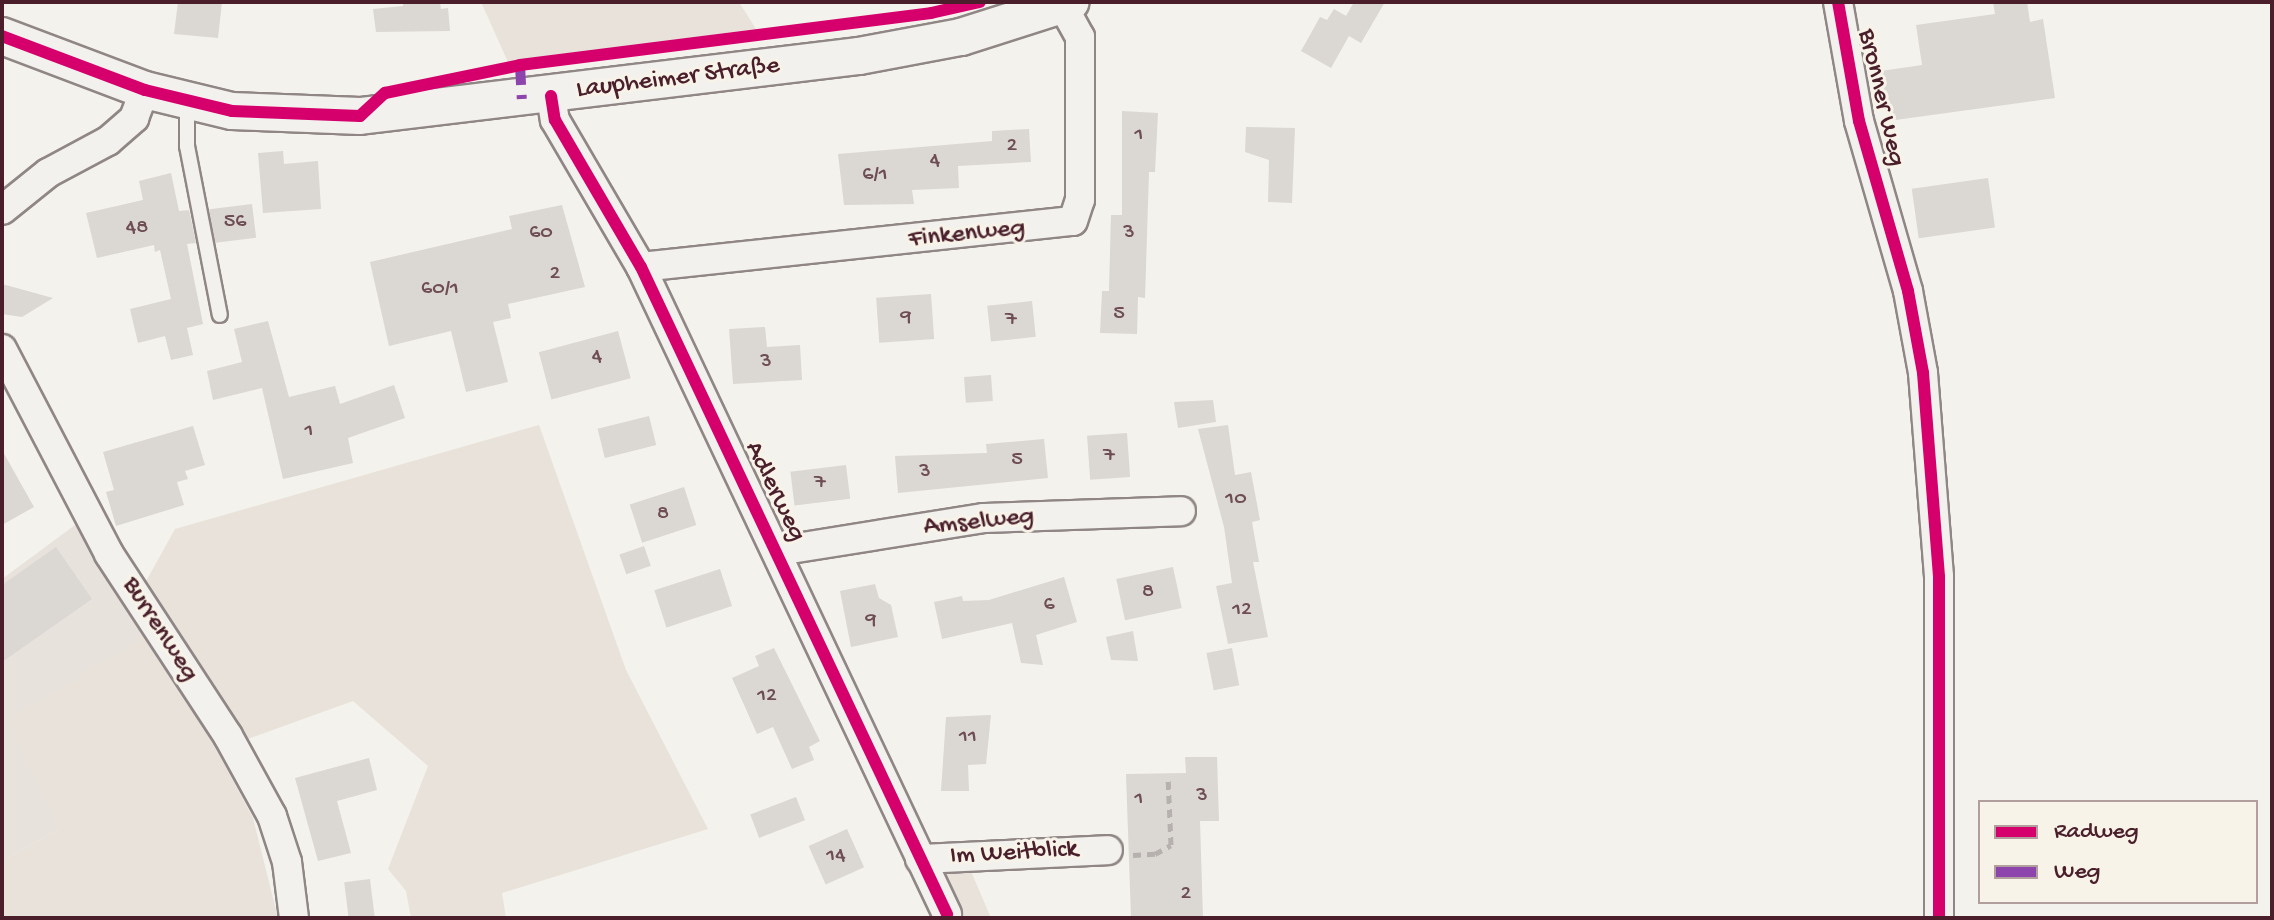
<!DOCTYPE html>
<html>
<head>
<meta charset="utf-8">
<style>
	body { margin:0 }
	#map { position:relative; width:2274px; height:920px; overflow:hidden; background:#f4f2ec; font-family:"Gochi Hand",sans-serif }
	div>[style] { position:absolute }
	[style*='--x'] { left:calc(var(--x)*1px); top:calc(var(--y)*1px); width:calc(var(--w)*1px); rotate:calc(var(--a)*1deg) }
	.built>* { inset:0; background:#e7e2db }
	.green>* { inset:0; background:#e8e2da }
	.building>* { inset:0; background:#dbd7d3; transform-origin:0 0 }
	.path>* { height:5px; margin-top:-2.5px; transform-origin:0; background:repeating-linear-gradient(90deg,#b6b0ae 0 8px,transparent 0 14px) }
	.roads { filter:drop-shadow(2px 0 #8f8685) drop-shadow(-2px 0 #8f8685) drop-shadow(0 2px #8f8685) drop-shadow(0 -2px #8f8685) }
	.service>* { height:14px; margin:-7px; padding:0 7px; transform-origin:7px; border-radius:7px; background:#f2f1ed }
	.minor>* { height:28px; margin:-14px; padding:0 14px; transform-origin:14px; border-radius:14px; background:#f2f1ed }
	.tertiary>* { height:36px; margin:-18px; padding:0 18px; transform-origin:18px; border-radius:18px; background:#f2f1ed }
	.quiet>* { height:10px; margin-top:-5px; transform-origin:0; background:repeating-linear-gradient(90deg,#8e44ad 0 20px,transparent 0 30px) }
	.cycleway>* { height:12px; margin:-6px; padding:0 6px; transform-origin:6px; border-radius:6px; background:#d6006c }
	span { translate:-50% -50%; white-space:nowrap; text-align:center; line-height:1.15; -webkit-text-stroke:6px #f7f3e8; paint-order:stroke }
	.number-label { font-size:22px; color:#6e4d55 }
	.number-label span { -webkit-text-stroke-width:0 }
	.street-label { font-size:26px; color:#4a1f2b }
	.frame { position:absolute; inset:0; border:4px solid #4a1f2b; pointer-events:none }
	.legend { position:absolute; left:1978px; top:800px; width:280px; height:104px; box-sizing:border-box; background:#f7f3e8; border:2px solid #b29e9c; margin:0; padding:10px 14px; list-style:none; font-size:24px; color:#4a1f2b }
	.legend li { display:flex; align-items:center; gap:16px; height:40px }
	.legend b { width:40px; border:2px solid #b29e9c }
</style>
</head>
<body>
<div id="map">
	<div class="built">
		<div style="clip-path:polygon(75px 525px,147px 635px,59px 829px,2px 861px,2px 579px)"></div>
	</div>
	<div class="green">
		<div style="clip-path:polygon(481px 2px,739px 2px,756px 29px,508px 62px)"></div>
		<div style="clip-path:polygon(539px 425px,626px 670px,708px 829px,502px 893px,506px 918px,411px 918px,406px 891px,388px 869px,428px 766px,353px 701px,242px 741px,144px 585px,175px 529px)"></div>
		<div style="clip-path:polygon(147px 635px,191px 702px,253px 818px,278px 918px,2px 918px,2px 861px,59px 829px,8px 721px)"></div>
		<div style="clip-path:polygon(970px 869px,991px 918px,959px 918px,940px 875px)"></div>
	</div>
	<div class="building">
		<div style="clip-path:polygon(178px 2px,222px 2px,218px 38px,174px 34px)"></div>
		<div style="clip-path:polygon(403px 2px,440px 2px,441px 9px,448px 8px,450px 31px,376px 32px,373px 9px,403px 6px)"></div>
		<div style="clip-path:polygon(1354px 2px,1385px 2px,1361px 43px,1349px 36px,1331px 68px,1301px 51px,1320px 17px,1327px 20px,1334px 9px,1346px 16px)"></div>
		<div style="clip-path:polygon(1993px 2px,2027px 2px,2030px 22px,2043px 19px,2055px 98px,1888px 121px,1881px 71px,1922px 65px,1916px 25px,1995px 14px)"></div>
		<div style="clip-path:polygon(1122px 111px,1158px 113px,1155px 172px,1149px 172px,1145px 298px,1138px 297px,1137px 334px,1100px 333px,1102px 291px,1109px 291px,1111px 215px,1122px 215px)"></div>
		<div style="clip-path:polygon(1246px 127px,1295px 128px,1292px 203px,1268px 202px,1269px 160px,1245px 152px)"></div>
		<div style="clip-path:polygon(1029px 129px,1031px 162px,958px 166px,959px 188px,912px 190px,914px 204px,844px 205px,838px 154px,992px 141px,992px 131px)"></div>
		<div style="clip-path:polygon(283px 151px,284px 164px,318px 161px,321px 209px,263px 213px,258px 153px)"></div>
		<div style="clip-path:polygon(171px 173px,179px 211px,189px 210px,196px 243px,187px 244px,203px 324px,187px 328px,193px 355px,171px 360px,165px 336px,138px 343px,130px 309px,171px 299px,160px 250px,155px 252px,154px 245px,97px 258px,86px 213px,143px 200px,139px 181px)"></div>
		<div style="left:1988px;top:178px;width:50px;height:77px;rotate:82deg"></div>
		<div style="left:252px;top:204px;width:34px;height:43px;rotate:83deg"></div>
		<div style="clip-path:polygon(562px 205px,585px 287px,508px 304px,511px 318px,493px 322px,508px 382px,466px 392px,451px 331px,389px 346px,370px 262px,512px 229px,509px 216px)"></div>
		<div style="clip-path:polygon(2px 284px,53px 298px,22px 317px,2px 314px)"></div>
		<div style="left:931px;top:294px;width:45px;height:55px;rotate:86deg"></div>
		<div style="left:1032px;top:301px;width:36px;height:45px;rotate:84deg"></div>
		<div style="clip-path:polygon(268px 321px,289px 397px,335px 386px,340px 404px,394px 385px,405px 418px,348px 438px,353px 463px,283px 479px,262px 388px,213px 400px,207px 371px,242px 362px,234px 329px)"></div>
		<div style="clip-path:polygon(765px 327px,767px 347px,800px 345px,802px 380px,733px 384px,729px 329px)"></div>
		<div style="left:618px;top:331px;width:49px;height:82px;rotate:75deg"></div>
		<div style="left:991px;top:375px;width:26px;height:27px;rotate:86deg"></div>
		<div style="clip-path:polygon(1213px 400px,1216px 422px,1178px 428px,1174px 402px)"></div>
		<div style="left:649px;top:416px;width:30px;height:53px;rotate:76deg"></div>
		<div style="clip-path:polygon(1228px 425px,1235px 475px,1251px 472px,1260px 520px,1252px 522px,1259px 562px,1253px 562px,1268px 637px,1228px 644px,1216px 586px,1232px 583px,1224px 527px,1198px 429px)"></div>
		<div style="clip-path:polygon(193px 426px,205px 465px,185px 471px,188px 479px,177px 482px,184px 505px,116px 526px,106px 492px,114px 490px,103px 452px)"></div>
		<div style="left:1127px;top:433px;width:44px;height:40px;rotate:86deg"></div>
		<div style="clip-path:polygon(1044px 439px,1048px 478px,898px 493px,895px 456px,987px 453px,986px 444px)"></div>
		<div style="clip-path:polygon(2px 450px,34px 507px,2px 525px)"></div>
		<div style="left:846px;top:465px;width:34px;height:56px;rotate:83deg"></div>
		<div style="left:684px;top:487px;width:40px;height:57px;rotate:72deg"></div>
		<div style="left:644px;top:546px;width:21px;height:26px;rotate:71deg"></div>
		<div style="clip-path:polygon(56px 547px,92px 599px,2px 662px,2px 585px)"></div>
		<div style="left:1173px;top:567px;width:42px;height:58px;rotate:78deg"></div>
		<div style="left:720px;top:569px;width:39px;height:69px;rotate:72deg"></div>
		<div style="clip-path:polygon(1064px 577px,1077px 622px,1036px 635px,1043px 665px,1021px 663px,1012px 623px,942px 639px,934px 602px,962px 596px,963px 601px,989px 600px)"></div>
		<div style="clip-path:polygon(875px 584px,879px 598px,891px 605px,898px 637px,851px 647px,840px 591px)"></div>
		<div style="clip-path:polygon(1133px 631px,1138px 661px,1111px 660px,1106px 637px)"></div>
		<div style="clip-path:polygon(774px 648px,820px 741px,809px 747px,814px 760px,792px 769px,773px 727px,757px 734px,732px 678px,759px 666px,755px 656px)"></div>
		<div style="left:1232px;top:648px;width:38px;height:26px;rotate:79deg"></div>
		<div style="clip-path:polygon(991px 715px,986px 764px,968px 765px,969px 791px,941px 791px,946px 717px)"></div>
		<div style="clip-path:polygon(1185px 757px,1217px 757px,1219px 821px,1200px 821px,1203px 918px,1131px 918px,1126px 774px,1186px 773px)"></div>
		<div style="clip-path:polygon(369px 758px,377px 790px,337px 801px,351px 853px,318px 861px,295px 778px)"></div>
		<div style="left:796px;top:797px;width:25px;height:49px;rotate:69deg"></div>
		<div style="left:847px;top:829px;width:42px;height:42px;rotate:66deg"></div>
		<div style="left:370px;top:879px;width:39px;height:26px;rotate:83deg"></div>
	</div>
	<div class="path">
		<div style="--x:1133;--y:855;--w:22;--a:-3"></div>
		<div style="--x:1155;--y:854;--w:18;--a:-29"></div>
		<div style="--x:1171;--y:845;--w:69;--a:-92.5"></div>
	</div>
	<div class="roads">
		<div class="service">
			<div style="--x:187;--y:100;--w:46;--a:90"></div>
			<div style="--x:187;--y:146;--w:172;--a:79"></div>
		</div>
		<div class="minor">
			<div style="--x:1838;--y:2;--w:121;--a:80"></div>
			<div style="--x:1859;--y:121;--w:177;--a:73.9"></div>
			<div style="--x:1908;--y:291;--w:83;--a:79.6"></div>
			<div style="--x:1923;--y:373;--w:205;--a:85.5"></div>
			<div style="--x:1939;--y:577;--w:341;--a:90"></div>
			<div style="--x:551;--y:96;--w:24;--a:81"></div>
			<div style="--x:555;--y:120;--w:170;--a:59.7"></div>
			<div style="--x:641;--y:267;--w:716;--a:64.69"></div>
			<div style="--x:2;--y:210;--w:59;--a:-38.8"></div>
			<div style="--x:48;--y:173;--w:68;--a:-28.1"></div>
			<div style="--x:108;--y:141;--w:35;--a:-41"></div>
			<div style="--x:134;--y:118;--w:30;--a:-69"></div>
			<div style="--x:641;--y:267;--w:434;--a:-6.1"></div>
			<div style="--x:1073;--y:221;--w:22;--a:-72"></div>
			<div style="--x:1080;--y:200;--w:163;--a:-90"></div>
			<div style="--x:1080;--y:37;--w:35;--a:-119"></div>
			<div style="--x:2;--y:349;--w:231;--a:62.4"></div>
			<div style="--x:109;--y:554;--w:217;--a:56.8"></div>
			<div style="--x:228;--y:736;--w:91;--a:61.2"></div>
			<div style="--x:272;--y:816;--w:48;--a:71.9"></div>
			<div style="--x:287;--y:862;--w:56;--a:82.9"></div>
			<div style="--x:778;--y:551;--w:209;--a:-9.1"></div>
			<div style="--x:984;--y:518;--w:197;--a:-2"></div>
			<div style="--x:920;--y:859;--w:188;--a:-2.7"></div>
		</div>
		<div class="tertiary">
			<div style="--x:2;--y:36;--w:153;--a:20.7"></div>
			<div style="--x:145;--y:90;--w:89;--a:13.6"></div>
			<div style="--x:232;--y:111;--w:128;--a:2.2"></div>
			<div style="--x:360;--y:116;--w:503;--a:-6.86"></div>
			<div style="--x:859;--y:56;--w:104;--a:-10.6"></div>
			<div style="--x:961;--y:37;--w:115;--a:-17.7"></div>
		</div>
	</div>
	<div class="quiet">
		<div style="--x:520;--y:65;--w:34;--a:87"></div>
	</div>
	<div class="cycleway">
		<div style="--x:1838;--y:2;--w:121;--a:80"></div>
		<div style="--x:1859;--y:121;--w:177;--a:73.9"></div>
		<div style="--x:1908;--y:291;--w:83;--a:79.6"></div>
		<div style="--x:1923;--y:373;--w:205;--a:85.5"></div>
		<div style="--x:1939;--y:577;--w:341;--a:90"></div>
		<div style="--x:2;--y:36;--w:153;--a:20.7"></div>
		<div style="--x:145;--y:90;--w:89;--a:13.6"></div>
		<div style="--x:232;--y:111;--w:128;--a:2.2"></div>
		<div style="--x:360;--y:116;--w:34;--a:-43"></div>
		<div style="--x:385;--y:93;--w:138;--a:-11.7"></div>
		<div style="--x:520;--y:65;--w:414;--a:-7.2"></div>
		<div style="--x:931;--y:13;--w:50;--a:-12.7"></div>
		<div style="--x:551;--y:96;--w:24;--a:81"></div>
		<div style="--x:555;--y:120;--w:170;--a:59.7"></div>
		<div style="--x:641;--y:267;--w:716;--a:64.69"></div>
	</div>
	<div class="number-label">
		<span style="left:1139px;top:136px">1</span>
		<span style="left:1012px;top:147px">2</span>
		<span style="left:935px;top:162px">4</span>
		<span style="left:875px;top:176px">6/1</span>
		<span style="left:235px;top:223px">56</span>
		<span style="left:137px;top:229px">48</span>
		<span style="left:541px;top:234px">60</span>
		<span style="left:1129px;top:234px">3</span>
		<span style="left:555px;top:275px">2</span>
		<span style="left:440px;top:290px">60/1</span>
		<span style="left:1119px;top:315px">5</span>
		<span style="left:906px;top:319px">9</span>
		<span style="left:1011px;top:321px">7</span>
		<span style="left:597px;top:358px">4</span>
		<span style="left:766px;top:363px">3</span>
		<span style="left:309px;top:432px">1</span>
		<span style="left:1109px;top:457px">7</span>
		<span style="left:1017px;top:461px">5</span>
		<span style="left:925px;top:473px">3</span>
		<span style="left:820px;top:484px">7</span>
		<span style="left:1236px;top:500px">10</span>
		<span style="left:663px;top:515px">8</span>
		<span style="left:1148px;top:593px">8</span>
		<span style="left:1049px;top:606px">6</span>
		<span style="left:1242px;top:611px">12</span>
		<span style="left:871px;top:622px">9</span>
		<span style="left:767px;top:697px">12</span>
		<span style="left:968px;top:738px">11</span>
		<span style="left:1202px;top:797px">3</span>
		<span style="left:1139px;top:800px">1</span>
		<span style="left:836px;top:857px">14</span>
		<span style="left:1186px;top:895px">2</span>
	</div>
	<div class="street-label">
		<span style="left:678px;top:79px;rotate:-7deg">Laupheimer Straße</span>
		<span style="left:1880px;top:98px;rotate:77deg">Bronner Weg</span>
		<span style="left:967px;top:235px;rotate:-6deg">Finkenweg</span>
		<span style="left:774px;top:492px;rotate:64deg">Adlerweg</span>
		<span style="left:979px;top:523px;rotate:-6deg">Amselweg</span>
		<span style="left:159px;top:630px;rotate:57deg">Burrenweg</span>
		<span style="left:1014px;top:854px;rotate:-3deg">Im Weitblick</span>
	</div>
	<div class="frame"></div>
	<ul class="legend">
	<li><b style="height:10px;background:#d6006c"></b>Radweg</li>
	<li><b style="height:10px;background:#8e44ad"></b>Weg</li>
	</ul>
</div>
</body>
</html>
